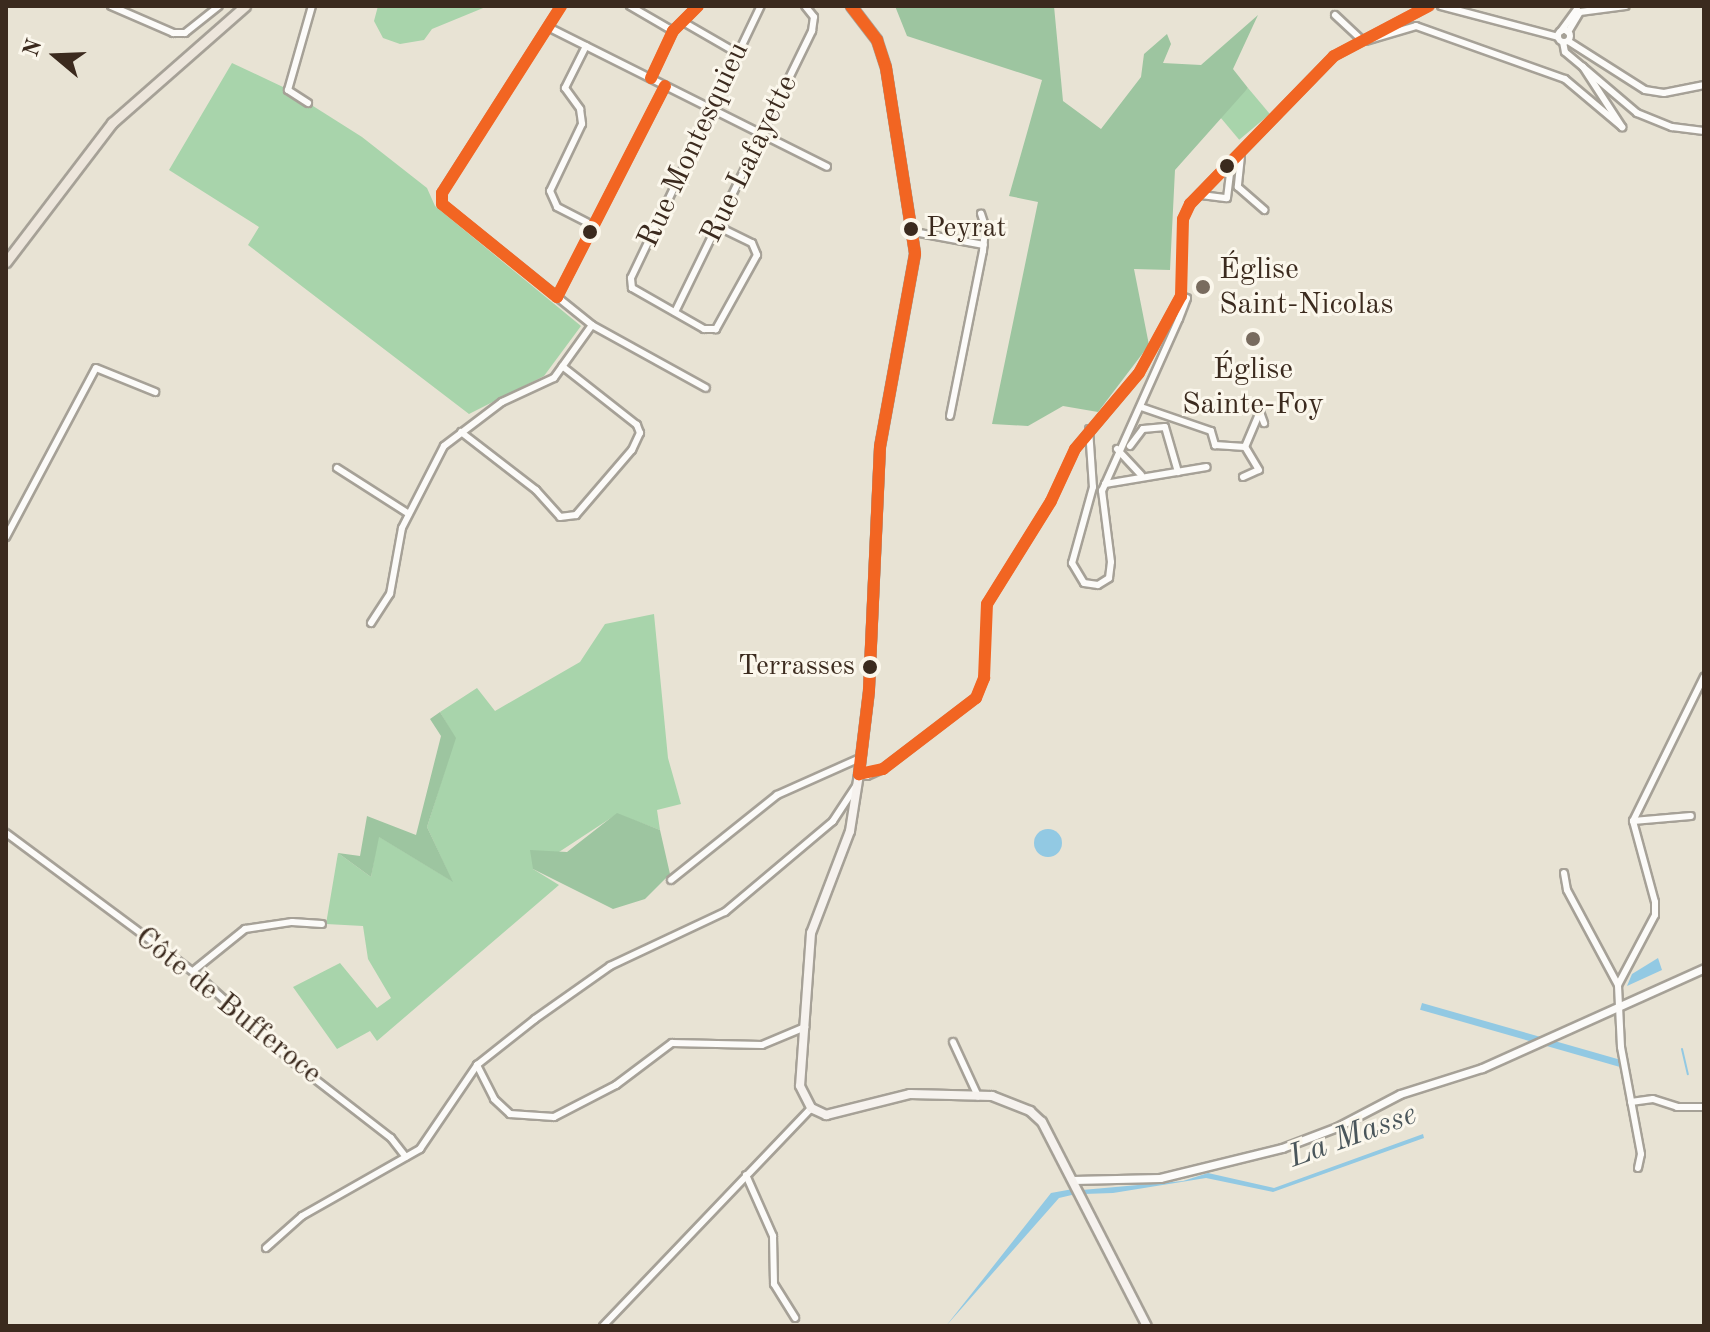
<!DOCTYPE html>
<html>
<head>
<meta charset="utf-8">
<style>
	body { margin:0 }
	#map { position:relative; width:1710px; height:1332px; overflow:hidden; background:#e8e3d4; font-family:"Old Standard TT",serif }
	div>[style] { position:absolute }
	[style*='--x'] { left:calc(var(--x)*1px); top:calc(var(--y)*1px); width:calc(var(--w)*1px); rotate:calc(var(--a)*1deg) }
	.green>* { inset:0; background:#a8d4ab; transform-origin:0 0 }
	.forest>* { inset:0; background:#9dc5a0 }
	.water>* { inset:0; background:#92c9e3; transform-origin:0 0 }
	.round { border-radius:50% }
	.stream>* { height:2px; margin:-1px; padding:0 1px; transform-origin:1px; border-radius:1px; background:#92c9e3 }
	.roads { filter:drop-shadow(2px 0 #a6a197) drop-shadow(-2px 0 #a6a197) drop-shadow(0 2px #a6a197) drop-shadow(0 -2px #a6a197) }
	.minor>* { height:6px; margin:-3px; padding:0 3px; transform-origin:3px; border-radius:3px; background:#fcfbf9 }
	.minor>.ring { margin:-3px; padding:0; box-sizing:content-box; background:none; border:6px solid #fcfbf9; border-radius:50% }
	.tertiary>* { height:7px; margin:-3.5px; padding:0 3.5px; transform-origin:3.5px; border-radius:3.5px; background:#fcfbf9 }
	.secondary>* { height:8px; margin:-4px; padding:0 4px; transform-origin:4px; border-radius:4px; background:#f6f2ee }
	.primary>* { height:9px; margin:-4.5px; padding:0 4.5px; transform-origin:4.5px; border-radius:4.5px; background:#ede6dc }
	.bus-1>* { height:12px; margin:-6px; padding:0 6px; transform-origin:6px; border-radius:6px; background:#f26522 }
	.dots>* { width:22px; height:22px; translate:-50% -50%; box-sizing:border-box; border:4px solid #fbf7ec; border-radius:50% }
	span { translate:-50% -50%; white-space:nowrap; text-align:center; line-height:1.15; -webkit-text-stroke:6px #fbf7ec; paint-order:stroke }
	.bus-label { font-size:28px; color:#3b2a1e }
	.left { translate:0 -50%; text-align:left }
	.right { translate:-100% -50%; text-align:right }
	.street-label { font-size:30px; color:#3b2a1e }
	.poi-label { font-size:30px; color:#3b2a1e }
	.water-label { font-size:32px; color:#4a565b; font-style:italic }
	.frame { position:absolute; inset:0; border:8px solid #3b2a1e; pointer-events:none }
	.north { position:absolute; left:16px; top:16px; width:80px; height:80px; -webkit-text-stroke:6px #fbf7ec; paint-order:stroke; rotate:289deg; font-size:22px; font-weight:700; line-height:32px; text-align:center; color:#3b2a1e }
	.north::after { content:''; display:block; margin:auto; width:28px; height:36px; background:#3b2a1e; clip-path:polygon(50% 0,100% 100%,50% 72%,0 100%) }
</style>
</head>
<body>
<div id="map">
	<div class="green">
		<div style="clip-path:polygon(378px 6px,488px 6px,432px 29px,424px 40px,400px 44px,383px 38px,374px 21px)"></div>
		<div style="clip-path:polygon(232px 63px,283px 87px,362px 137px,427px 188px,435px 206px,581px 326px,544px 376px,469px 414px,248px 245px,259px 227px,169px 170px)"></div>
		<div style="left:1248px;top:88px;width:34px;height:40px;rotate:50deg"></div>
		<div style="clip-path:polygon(654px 614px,668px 758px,681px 804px,657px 810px,660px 830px,617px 814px,533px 869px,559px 885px,377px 1041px,370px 1031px,337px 1049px,293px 987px,340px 963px,377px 1008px,391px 998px,368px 959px,363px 926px,326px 924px,338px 853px,371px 877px,378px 836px,452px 881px,427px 827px,455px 738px,440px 712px,477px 688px,495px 711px,580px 662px,605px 624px)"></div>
	</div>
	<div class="forest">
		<div style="clip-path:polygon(895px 6px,1054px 6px,1063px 101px,1101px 129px,1141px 77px,1144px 54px,1167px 34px,1171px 44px,1163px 63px,1201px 65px,1258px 15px,1233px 69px,1248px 88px,1175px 170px,1170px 270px,1134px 269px,1149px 345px,1098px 412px,1063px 406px,1028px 426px,992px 424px,1038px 202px,1009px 196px,1042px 80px,907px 36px)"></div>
		<div style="clip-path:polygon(440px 712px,456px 738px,427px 827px,453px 882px,379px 837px,371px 877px,338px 853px,360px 856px,367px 816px,416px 835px,441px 736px,430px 719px)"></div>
		<div style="clip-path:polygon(617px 813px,660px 830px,670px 874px,645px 899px,613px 909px,533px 869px,530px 850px,567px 852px)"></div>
	</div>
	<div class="water">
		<div class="round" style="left:1034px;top:829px;width:28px;height:28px"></div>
		<div style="clip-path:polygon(1658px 958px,1662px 970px,1627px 986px,1632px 974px)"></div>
		<div style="left:1621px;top:1060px;width:7px;height:207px;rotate:106deg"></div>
		<div style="clip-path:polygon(1423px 1134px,1424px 1138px,1273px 1192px,1206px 1178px,1113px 1193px,1084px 1194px,1082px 1190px,1183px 1181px,1208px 1173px,1274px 1188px)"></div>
		<div style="clip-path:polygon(1073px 1189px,1076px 1194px,1059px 1198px,946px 1326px,1051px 1193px)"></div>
	</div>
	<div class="stream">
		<div style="--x:1682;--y:1049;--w:26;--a:77"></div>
	</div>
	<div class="roads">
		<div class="minor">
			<div style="--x:111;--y:6;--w:68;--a:23.5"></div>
			<div style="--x:173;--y:33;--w:12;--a:0"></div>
			<div style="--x:185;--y:33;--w:43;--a:-38.5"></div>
			<div style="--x:561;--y:6;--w:222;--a:122.5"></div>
			<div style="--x:442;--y:193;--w:11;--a:90"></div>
			<div style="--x:442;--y:204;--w:193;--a:38.9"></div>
			<div style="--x:592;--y:325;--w:130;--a:28.9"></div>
			<div style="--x:630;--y:6;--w:50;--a:30.2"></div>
			<div style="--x:1441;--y:6;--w:121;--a:14.8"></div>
			<div style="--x:1580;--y:12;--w:46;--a:-7.4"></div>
			<div style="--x:1335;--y:15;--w:35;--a:43"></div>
			<div style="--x:685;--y:23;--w:60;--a:30"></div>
			<div style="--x:548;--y:27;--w:312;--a:26.6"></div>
			<div class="ring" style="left:1558px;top:30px;width:6px;height:6px"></div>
			<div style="--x:1561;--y:31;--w:27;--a:-54"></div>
			<div style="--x:1568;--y:32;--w:23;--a:-59"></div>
			<div style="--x:1365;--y:41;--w:53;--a:-16.4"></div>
			<div style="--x:1416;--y:26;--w:158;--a:19.6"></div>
			<div style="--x:1565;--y:79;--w:75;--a:40.1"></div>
			<div style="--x:1622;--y:127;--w:72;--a:-123"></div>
			<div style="--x:1583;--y:67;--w:71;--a:40.4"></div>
			<div style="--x:1637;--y:113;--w:38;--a:22"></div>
			<div style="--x:1672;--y:127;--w:32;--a:7"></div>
			<div style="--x:1568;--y:41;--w:91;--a:32.5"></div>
			<div style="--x:1645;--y:90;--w:19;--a:9"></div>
			<div style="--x:1664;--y:93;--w:41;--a:-11.3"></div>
			<div style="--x:1563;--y:42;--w:10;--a:79"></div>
			<div style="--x:1565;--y:52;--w:23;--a:40"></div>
			<div style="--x:586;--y:46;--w:47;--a:116.6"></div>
			<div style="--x:565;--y:88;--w:26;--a:54"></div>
			<div style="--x:580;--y:109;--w:15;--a:82"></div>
			<div style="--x:582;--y:124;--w:74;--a:115.5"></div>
			<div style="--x:550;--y:191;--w:17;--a:66"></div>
			<div style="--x:557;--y:207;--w:42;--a:27.2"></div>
			<div style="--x:651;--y:78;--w:52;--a:-64.9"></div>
			<div style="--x:673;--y:31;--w:35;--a:-45"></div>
			<div style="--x:308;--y:103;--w:24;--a:-147"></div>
			<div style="--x:288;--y:90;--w:87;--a:-74.1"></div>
			<div style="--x:1241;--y:156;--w:31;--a:96"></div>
			<div style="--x:1238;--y:187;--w:35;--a:41"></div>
			<div style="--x:1201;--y:195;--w:26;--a:7"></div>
			<div style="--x:1227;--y:198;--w:32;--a:-83"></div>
			<div style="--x:717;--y:226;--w:39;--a:26"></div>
			<div style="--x:752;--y:243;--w:13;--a:67"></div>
			<div style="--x:757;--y:255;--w:85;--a:119"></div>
			<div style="--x:716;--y:329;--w:12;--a:180"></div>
			<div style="--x:704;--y:329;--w:83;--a:-150.3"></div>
			<div style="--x:632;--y:288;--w:10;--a:-96"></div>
			<div style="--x:631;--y:278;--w:301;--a:-64.5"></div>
			<div style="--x:914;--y:232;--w:71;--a:10.5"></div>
			<div style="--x:557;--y:297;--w:237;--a:-62.9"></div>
			<div style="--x:675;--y:312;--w:313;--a:-64"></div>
			<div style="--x:812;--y:31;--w:14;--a:-82"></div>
			<div style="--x:814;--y:17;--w:14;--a:-129"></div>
			<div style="--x:1141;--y:407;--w:74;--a:18.9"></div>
			<div style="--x:1211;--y:431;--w:15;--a:74"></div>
			<div style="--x:1215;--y:445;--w:30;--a:4"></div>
			<div style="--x:950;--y:416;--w:168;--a:-78.7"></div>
			<div style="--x:983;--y:251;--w:25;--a:-85"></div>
			<div style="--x:985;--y:226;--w:13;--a:-108"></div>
			<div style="--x:1089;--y:429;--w:58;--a:86.1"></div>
			<div style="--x:1093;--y:487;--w:79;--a:105.4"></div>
			<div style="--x:1072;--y:563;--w:23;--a:59"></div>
			<div style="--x:1084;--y:583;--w:14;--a:8"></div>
			<div style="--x:1098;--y:585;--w:13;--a:-32"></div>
			<div style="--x:1109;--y:578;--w:16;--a:-83"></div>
			<div style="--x:1111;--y:562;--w:72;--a:-97.2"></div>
			<div style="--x:1102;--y:491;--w:188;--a:-65.9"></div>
			<div style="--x:1179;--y:319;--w:22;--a:-69"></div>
			<div style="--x:1187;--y:298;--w:6;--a:-162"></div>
			<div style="--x:461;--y:432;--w:95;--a:37.7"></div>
			<div style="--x:536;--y:490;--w:36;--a:48"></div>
			<div style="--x:560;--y:517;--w:16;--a:-7"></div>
			<div style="--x:576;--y:515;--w:86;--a:-49.3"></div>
			<div style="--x:632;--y:450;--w:19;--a:-65"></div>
			<div style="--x:640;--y:433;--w:9;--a:-111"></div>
			<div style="--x:637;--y:425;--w:95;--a:-141.8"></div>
			<div style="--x:1130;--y:446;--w:21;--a:-53"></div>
			<div style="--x:1143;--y:429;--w:22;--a:-5"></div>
			<div style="--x:1165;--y:427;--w:47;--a:73.9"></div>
			<div style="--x:1245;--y:447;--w:38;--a:-67"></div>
			<div style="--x:1260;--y:412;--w:12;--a:70"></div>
			<div style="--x:1117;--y:449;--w:35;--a:47"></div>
			<div style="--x:337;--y:468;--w:85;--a:32.6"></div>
			<div style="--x:1243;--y:477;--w:17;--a:-24"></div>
			<div style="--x:1259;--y:470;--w:27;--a:-121"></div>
			<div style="--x:1105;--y:484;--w:103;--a:-9.5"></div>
			<div style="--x:6;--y:537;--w:191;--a:-62"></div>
			<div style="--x:96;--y:368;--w:64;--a:22.1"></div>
			<div style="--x:371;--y:623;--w:35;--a:-57"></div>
			<div style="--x:390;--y:594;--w:67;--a:-79.7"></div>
			<div style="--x:402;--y:528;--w:92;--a:-62.9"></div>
			<div style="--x:444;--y:446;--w:73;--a:-37.2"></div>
			<div style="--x:502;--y:402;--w:57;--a:-24.8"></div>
			<div style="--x:554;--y:378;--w:65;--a:-54.4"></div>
			<div style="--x:859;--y:774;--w:8;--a:14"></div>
			<div style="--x:867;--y:776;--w:17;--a:-24"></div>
			<div style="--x:883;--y:769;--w:117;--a:-37.4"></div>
			<div style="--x:976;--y:698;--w:22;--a:-68"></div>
			<div style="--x:984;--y:678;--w:74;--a:-87.7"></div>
			<div style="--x:987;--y:604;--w:121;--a:-58.1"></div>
			<div style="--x:1051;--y:501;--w:57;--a:-65.2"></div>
			<div style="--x:1075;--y:449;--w:99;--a:-49.9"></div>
			<div style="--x:1139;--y:373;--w:88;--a:-61.4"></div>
			<div style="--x:1181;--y:296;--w:77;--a:-88.5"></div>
			<div style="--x:1183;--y:219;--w:17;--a:-65"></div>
			<div style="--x:1190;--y:204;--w:206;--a:-45.8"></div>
			<div style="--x:1334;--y:56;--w:107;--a:-27.8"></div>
			<div style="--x:1633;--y:821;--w:58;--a:-4.9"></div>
			<div style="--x:6;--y:833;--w:237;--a:36.6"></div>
			<div style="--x:196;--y:974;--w:131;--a:42.2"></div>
			<div style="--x:293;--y:1062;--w:124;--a:37.8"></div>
			<div style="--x:391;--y:1138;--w:24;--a:52"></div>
			<div style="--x:1564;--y:873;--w:17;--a:80"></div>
			<div style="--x:1567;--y:890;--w:108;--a:61.8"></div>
			<div style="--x:671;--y:880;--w:136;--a:-38.7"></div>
			<div style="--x:777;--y:795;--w:91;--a:-24"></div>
			<div style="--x:193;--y:971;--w:67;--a:-38.9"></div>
			<div style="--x:245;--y:929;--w:48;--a:-8.5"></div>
			<div style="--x:292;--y:922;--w:30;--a:4"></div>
			<div style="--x:953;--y:1042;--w:60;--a:65.2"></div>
			<div style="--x:477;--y:1065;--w:38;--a:63"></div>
			<div style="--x:494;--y:1099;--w:22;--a:43"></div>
			<div style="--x:510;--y:1114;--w:44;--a:3.9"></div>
			<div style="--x:554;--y:1117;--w:70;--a:-27.3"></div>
			<div style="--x:616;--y:1085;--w:70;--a:-36.9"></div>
			<div style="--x:672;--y:1043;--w:90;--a:1.3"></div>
			<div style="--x:762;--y:1045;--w:47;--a:-22.7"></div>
			<div style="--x:1631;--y:1102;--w:22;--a:-8"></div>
			<div style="--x:1653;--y:1099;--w:25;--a:18"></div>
			<div style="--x:1677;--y:1107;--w:27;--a:0"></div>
			<div style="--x:1638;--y:1168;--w:14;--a:-78"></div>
			<div style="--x:1641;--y:1154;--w:109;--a:-100.6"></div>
			<div style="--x:1621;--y:1047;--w:62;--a:-92.8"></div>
			<div style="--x:1618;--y:985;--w:79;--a:-62.1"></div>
			<div style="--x:1655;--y:915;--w:13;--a:-90"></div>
			<div style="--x:1655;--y:902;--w:84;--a:-105.2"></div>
			<div style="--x:1633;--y:821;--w:161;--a:-63.8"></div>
			<div style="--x:746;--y:1175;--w:67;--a:66.1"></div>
			<div style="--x:773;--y:1236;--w:48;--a:88.8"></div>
			<div style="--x:774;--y:1284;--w:40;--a:58"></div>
			<div style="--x:266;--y:1248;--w:48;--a:-41.6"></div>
			<div style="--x:302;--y:1216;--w:136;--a:-29.6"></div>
			<div style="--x:420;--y:1149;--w:102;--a:-55.8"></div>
			<div style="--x:477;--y:1065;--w:74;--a:-38.4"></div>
			<div style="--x:535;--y:1019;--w:92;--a:-35.2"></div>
			<div style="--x:610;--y:966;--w:127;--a:-25.2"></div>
			<div style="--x:725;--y:912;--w:141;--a:-40.1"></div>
			<div style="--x:833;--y:821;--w:42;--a:-56.7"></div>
			<div style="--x:603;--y:1326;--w:301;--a:-46.3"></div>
		</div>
		<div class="tertiary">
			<div style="--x:1073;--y:1180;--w:87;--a:-1.3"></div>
			<div style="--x:1160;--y:1178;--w:126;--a:-13.8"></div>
			<div style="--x:1282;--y:1148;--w:59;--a:-20.9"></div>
			<div style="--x:1337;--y:1127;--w:71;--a:-27.6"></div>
			<div style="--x:1400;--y:1094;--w:86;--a:-17.6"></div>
			<div style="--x:1482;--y:1068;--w:243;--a:-24.2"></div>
		</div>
		<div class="secondary">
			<div style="--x:851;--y:6;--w:43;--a:52.6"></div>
			<div style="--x:877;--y:40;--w:29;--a:72"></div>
			<div style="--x:886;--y:68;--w:188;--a:81.1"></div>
			<div style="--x:915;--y:254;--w:196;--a:100.3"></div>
			<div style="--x:880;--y:447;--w:244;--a:92.6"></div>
			<div style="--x:869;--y:691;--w:84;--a:96.9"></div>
			<div style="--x:859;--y:774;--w:58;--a:99"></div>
			<div style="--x:850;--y:831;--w:109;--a:110.9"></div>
			<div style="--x:811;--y:933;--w:153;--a:94.1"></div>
			<div style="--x:800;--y:1086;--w:25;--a:63"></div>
			<div style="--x:811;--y:1108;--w:17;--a:25"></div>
			<div style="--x:826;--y:1115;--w:87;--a:-14"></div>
			<div style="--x:910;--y:1094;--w:82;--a:1.4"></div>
			<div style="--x:992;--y:1096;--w:41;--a:21.5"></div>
			<div style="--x:1030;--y:1111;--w:16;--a:43"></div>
			<div style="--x:1042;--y:1122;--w:229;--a:62.8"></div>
		</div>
		<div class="primary">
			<div style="--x:6;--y:262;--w:175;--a:-52.7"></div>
			<div style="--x:112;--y:123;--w:177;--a:-41.3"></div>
		</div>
	</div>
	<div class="bus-1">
		<div style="--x:851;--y:6;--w:43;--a:52.6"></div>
		<div style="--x:877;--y:40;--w:29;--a:72"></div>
		<div style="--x:886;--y:68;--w:188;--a:81.1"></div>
		<div style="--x:915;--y:254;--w:196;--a:100.3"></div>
		<div style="--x:880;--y:447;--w:244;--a:92.6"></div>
		<div style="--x:869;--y:691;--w:84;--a:96.9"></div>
		<div style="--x:651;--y:78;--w:52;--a:-64.9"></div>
		<div style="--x:673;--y:31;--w:35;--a:-45"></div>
		<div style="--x:442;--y:204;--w:11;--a:-90"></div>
		<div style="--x:442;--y:193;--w:222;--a:-57.5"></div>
		<div style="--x:442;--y:204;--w:148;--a:39"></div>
		<div style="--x:557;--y:297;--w:237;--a:-62.9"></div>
		<div style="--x:859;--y:774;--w:25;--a:-12"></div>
		<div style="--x:883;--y:769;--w:117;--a:-37.4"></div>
		<div style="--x:976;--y:698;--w:22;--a:-68"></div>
		<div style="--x:984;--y:678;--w:74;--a:-87.7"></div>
		<div style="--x:987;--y:604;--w:121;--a:-58.1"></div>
		<div style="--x:1051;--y:501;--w:57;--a:-65.2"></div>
		<div style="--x:1075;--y:449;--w:99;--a:-49.9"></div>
		<div style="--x:1139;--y:373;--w:88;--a:-61.4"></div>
		<div style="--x:1181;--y:296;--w:77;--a:-88.5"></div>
		<div style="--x:1183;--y:219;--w:17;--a:-65"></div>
		<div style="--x:1190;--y:204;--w:206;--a:-45.8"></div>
		<div style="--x:1334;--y:56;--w:107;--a:-27.8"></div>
	</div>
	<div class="dots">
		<div style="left:1227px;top:166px;background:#3b2a1e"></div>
		<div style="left:911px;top:229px;background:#3b2a1e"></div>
		<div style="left:590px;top:232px;background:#3b2a1e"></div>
		<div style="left:1203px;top:287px;background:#786b5e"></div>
		<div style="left:1253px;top:339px;background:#786b5e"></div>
		<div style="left:870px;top:667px;background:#3b2a1e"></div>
	</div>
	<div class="bus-label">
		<span class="left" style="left:926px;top:229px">Peyrat</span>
		<span class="right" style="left:855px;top:667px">Terrasses</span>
	</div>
	<div class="street-label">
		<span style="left:694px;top:145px;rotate:-65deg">Rue Montesquieu</span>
		<span style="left:750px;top:159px;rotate:-64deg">Rue Lafayette</span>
		<span style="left:228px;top:1006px;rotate:39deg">Côte de Bufferoce</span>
	</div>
	<div class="poi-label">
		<span class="left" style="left:1219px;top:287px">Église<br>Saint-Nicolas</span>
		<span style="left:1253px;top:387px">Église<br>Sainte-Foy</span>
	</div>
	<div class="water-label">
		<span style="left:1353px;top:1137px;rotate:-20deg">La Masse</span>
	</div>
	<div class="frame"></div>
	<div class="north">N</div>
</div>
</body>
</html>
